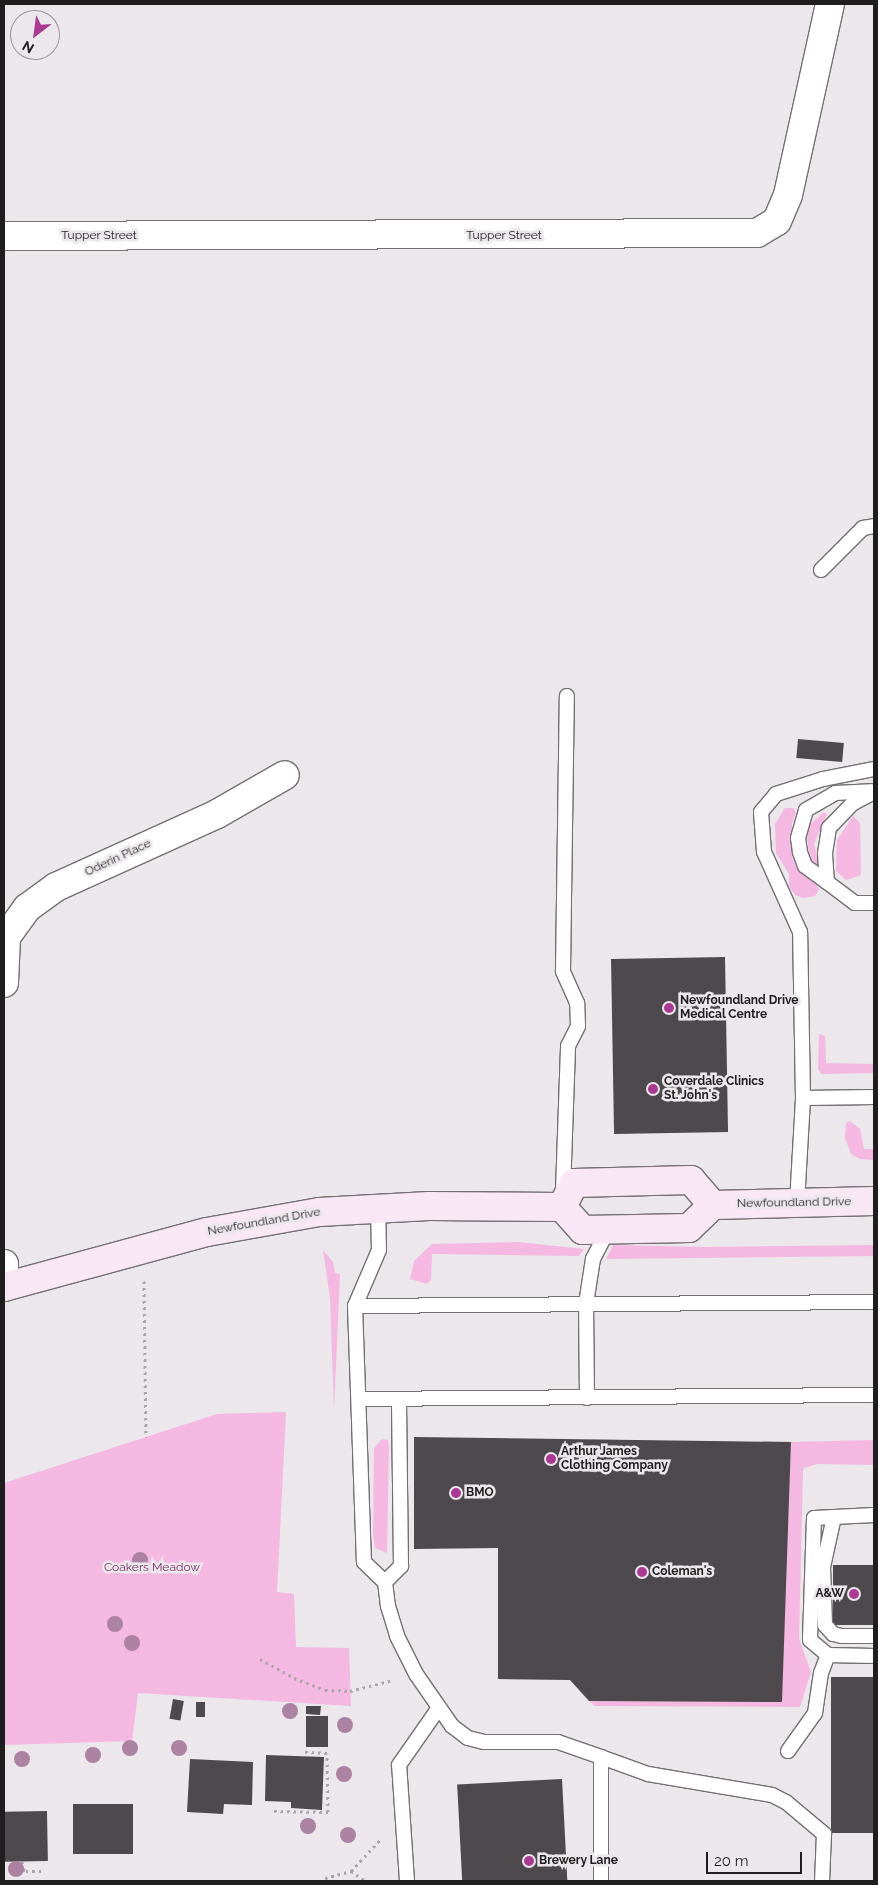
<!DOCTYPE html>
<html>
<head>
<meta charset="utf-8">
<style>
	body { margin:0 }
	#map { position:relative; width:878px; height:1885px; overflow:hidden; background:#ebe7ea; font-family:Raleway,sans-serif }
	div>[style] { position:absolute }
	[style*='--x'] { left:calc(var(--x)*1px); top:calc(var(--y)*1px); width:calc(var(--w)*1px); rotate:calc(var(--a)*1deg) }
	.green>* { inset:0; background:#f4b8e3 }
	.building>* { inset:0; background:#4d494c; transform-origin:0 0 }
	.path>* { height:3px; margin-top:-1.5px; transform-origin:0; background:repeating-linear-gradient(90deg,#a9a5a8 0 2.5px,transparent 0 6.5px) }
	.roads { filter:drop-shadow(1px 0 #737072) drop-shadow(-1px 0 #737072) drop-shadow(0 1px #737072) drop-shadow(0 -1px #737072) }
	.lane>* { height:14px; margin:-7px; padding:0 7px; transform-origin:7px; border-radius:7px; background:#fff }
	.street>* { height:28px; margin:-14px; padding:0 14px; transform-origin:14px; border-radius:14px; background:#fff }
	.secondary>* { height:28px; margin:-14px; padding:0 14px; transform-origin:14px; border-radius:14px; background:#fae7f5 }
	.trees>* { width:16px; height:16px; margin:-8px; border-radius:50%; background:#ac82a3 }
	.dots>* { width:14px; height:14px; translate:-50% -50%; box-sizing:border-box; border:2px solid #ebe7ea; border-radius:50% }
	span { translate:-50% -50%; white-space:nowrap; text-align:center; line-height:1.15; -webkit-text-stroke:5px #ebe7ea; paint-order:stroke }
	.street-label { font-size:12px; color:#1f1d1e }
	.poi-label { font-size:12px; color:#1f1d1e; font-weight:700 }
	.left { translate:0 -50%; text-align:left }
	.right { translate:-100% -50%; text-align:right }
	.park-label { font-size:12px; color:#793069 }
	.frame { position:absolute; inset:0; border:5px solid #1f1d1e; pointer-events:none }
	.north { position:absolute; left:10px; top:10px; width:50px; height:50px; box-sizing:border-box; background:#ebe7ea; border:1px solid #999698; border-radius:50%; rotate:210deg; font-size:14px; font-weight:700; line-height:20px; text-align:center; color:#1f1d1e }
	.north::after { content:''; display:block; margin:auto; width:18px; height:22px; background:#ab3993; clip-path:polygon(50% 0,100% 100%,50% 72%,0 100%) }
	.scale { position:absolute; left:706px; top:1852px; width:96px; height:22px; box-sizing:border-box; border:2px solid #1f1d1e; border-top:0; padding-left:6px; font-size:15px; line-height:18px; white-space:nowrap; color:#1f1d1e; -webkit-text-stroke:4px #ebe7ea; paint-order:stroke }
</style>
</head>
<body>
<div id="map">
	<div class="green">
		<div style="clip-path:polygon(785px 808px,793px 808px,796px 812px,792px 823px,792px 857px,799px 872px,816px 883px,819px 890px,815px 896px,803px 898px,795px 895px,789px 886px,789px 874px,776px 853px,775px 824px)"></div>
		<div style="clip-path:polygon(824px 812px,827px 814px,814px 844px,819px 863px,816px 865px,810px 859px,806px 828px)"></div>
		<div style="clip-path:polygon(853px 816px,860px 823px,861px 875px,846px 880px,836px 871px,837px 840px)"></div>
		<div style="clip-path:polygon(819px 1034px,825px 1036px,826px 1063px,874px 1064px,874px 1073px,821px 1074px,818px 1069px)"></div>
		<div style="clip-path:polygon(850px 1121px,860px 1129px,864px 1149px,874px 1149px,874px 1160px,860px 1159px,851px 1154px,845px 1138px,846px 1123px)"></div>
		<div style="clip-path:polygon(518px 1242px,584px 1249px,579px 1256px,432px 1254px,431px 1280px,427px 1284px,410px 1279px,414px 1261px,432px 1244px)"></div>
		<div style="clip-path:polygon(613px 1245px,708px 1247px,874px 1245px,874px 1256px,606px 1259px)"></div>
		<div style="clip-path:polygon(323px 1250px,333px 1262px,335px 1273px,340px 1274px,334px 1410px,330px 1298px)"></div>
		<div style="clip-path:polygon(286px 1412px,277px 1592px,294px 1594px,296px 1647px,349px 1648px,351px 1706px,138px 1693px,132px 1741px,4px 1745px,4px 1483px,217px 1414px)"></div>
		<div style="clip-path:polygon(382px 1439px,388px 1440px,389px 1447px,387px 1553px,375px 1548px,373px 1535px,374px 1448px)"></div>
		<div style="clip-path:polygon(874px 1440px,874px 1465px,817px 1464px,804px 1468px,803px 1472px,799px 1639px,811px 1672px,800px 1707px,595px 1706px,589px 1701px,781px 1701px,791px 1442px)"></div>
	</div>
	<div class="building">
		<div style="left:798px;top:739px;width:46px;height:19px;rotate:5deg"></div>
		<div style="left:725px;top:957px;width:175px;height:114px;rotate:89deg"></div>
		<div style="clip-path:polygon(414px 1437px,791px 1442px,782px 1702px,589px 1701px,570px 1680px,498px 1679px,498px 1548px,414px 1549px)"></div>
		<div style="left:833px;top:1565px;width:41px;height:60px"></div>
		<div style="left:831px;top:1677px;width:43px;height:156px"></div>
		<div style="left:173px;top:1699px;width:11px;height:20px;rotate:10deg"></div>
		<div style="left:196px;top:1702px;width:9px;height:15px"></div>
		<div style="clip-path:polygon(306px 1706px,321px 1706px,320px 1715px,306px 1714px)"></div>
		<div style="left:306px;top:1716px;width:22px;height:31px"></div>
		<div style="clip-path:polygon(266px 1755px,324px 1757px,322px 1810px,291px 1808px,291px 1802px,265px 1801px)"></div>
		<div style="clip-path:polygon(190px 1759px,253px 1762px,252px 1805px,224px 1804px,223px 1814px,187px 1812px)"></div>
		<div style="left:562px;top:1779px;width:102px;height:105px;rotate:87deg"></div>
		<div style="left:73px;top:1804px;width:60px;height:50px"></div>
		<div style="left:47px;top:1811px;width:50px;height:43px;rotate:89deg"></div>
	</div>
	<div class="path">
		<div style="--x:144;--y:1281;--w:156;--a:89.3"></div>
		<div style="--x:260;--y:1659;--w:39;--a:29"></div>
		<div style="--x:294;--y:1678;--w:33;--a:21"></div>
		<div style="--x:325;--y:1690;--w:25;--a:2"></div>
		<div style="--x:350;--y:1691;--w:44;--a:-14.3"></div>
		<div style="--x:274;--y:1811;--w:54;--a:1.1"></div>
		<div style="--x:328;--y:1812;--w:59;--a:-91"></div>
		<div style="--x:327;--y:1753;--w:22;--a:-177"></div>
		<div style="--x:22;--y:1861;--w:8;--a:83"></div>
		<div style="--x:23;--y:1869;--w:4;--a:34"></div>
		<div style="--x:26;--y:1871;--w:19;--a:0"></div>
		<div style="--x:351;--y:1871;--w:18;--a:34"></div>
		<div style="--x:325;--y:1878;--w:27;--a:-15"></div>
		<div style="--x:351;--y:1871;--w:42;--a:-46.9"></div>
	</div>
	<div class="roads">
		<div class="lane">
			<div style="--x:821;--y:570;--w:59;--a:-45"></div>
			<div style="--x:863;--y:528;--w:11;--a:-10"></div>
			<div style="--x:874;--y:792;--w:24;--a:152"></div>
			<div style="--x:853;--y:803;--w:35;--a:134"></div>
			<div style="--x:829;--y:828;--w:26;--a:99"></div>
			<div style="--x:825;--y:854;--w:28;--a:86"></div>
			<div style="--x:827;--y:882;--w:35;--a:37"></div>
			<div style="--x:855;--y:903;--w:19;--a:0"></div>
			<div style="--x:827;--y:882;--w:27;--a:-144"></div>
			<div style="--x:805;--y:866;--w:15;--a:-110"></div>
			<div style="--x:800;--y:852;--w:14;--a:-98"></div>
			<div style="--x:798;--y:838;--w:29;--a:-74"></div>
			<div style="--x:806;--y:810;--w:34;--a:-30"></div>
			<div style="--x:835;--y:793;--w:36;--a:-3"></div>
			<div style="--x:803;--y:1098;--w:71;--a:-0.8"></div>
			<div style="--x:563;--y:1191;--w:145;--a:-88"></div>
			<div style="--x:568;--y:1046;--w:22;--a:-63"></div>
			<div style="--x:578;--y:1026;--w:23;--a:-92"></div>
			<div style="--x:577;--y:1003;--w:35;--a:-114"></div>
			<div style="--x:563;--y:971;--w:275;--a:-89.2"></div>
			<div style="--x:797;--y:1203;--w:105;--a:-86.7"></div>
			<div style="--x:803;--y:1098;--w:166;--a:-91"></div>
			<div style="--x:800;--y:932;--w:88;--a:-114.2"></div>
			<div style="--x:764;--y:852;--w:40;--a:-94.3"></div>
			<div style="--x:761;--y:812;--w:23;--a:-50"></div>
			<div style="--x:776;--y:794;--w:49;--a:-17.7"></div>
			<div style="--x:823;--y:779;--w:52;--a:-11.1"></div>
			<div style="--x:378;--y:1207;--w:43;--a:88.7"></div>
			<div style="--x:379;--y:1250;--w:61;--a:113.2"></div>
			<div style="--x:355;--y:1306;--w:256;--a:88"></div>
			<div style="--x:364;--y:1562;--w:29;--a:44"></div>
			<div style="--x:385;--y:1582;--w:24;--a:83"></div>
			<div style="--x:388;--y:1606;--w:31;--a:73"></div>
			<div style="--x:397;--y:1636;--w:42;--a:63.4"></div>
			<div style="--x:416;--y:1674;--w:63;--a:55.3"></div>
			<div style="--x:452;--y:1726;--w:20;--a:37"></div>
			<div style="--x:468;--y:1738;--w:16;--a:14"></div>
			<div style="--x:484;--y:1742;--w:74;--a:0"></div>
			<div style="--x:558;--y:1742;--w:46;--a:19.2"></div>
			<div style="--x:601;--y:1757;--w:124;--a:90"></div>
			<div style="--x:355;--y:1306;--w:519;--a:-0.44"></div>
			<div style="--x:587;--y:1398;--w:94;--a:-90.6"></div>
			<div style="--x:586;--y:1304;--w:46;--a:-81.2"></div>
			<div style="--x:593;--y:1259;--w:34;--a:-63"></div>
			<div style="--x:359;--y:1399;--w:515;--a:-0.45"></div>
			<div style="--x:874;--y:1515;--w:60;--a:177.1"></div>
			<div style="--x:814;--y:1518;--w:122;--a:91.9"></div>
			<div style="--x:810;--y:1640;--w:23;--a:40"></div>
			<div style="--x:828;--y:1655;--w:46;--a:1.2"></div>
			<div style="--x:834;--y:1517;--w:51;--a:102.4"></div>
			<div style="--x:823;--y:1567;--w:58;--a:88"></div>
			<div style="--x:825;--y:1625;--w:12;--a:48"></div>
			<div style="--x:833;--y:1634;--w:9;--a:13"></div>
			<div style="--x:842;--y:1636;--w:32;--a:0"></div>
			<div style="--x:385;--y:1582;--w:23;--a:-45"></div>
			<div style="--x:401;--y:1566;--w:166;--a:-90.7"></div>
			<div style="--x:788;--y:1751;--w:47;--a:-54.6"></div>
			<div style="--x:815;--y:1713;--w:40;--a:-81.5"></div>
			<div style="--x:821;--y:1673;--w:19;--a:-69"></div>
			<div style="--x:601;--y:1757;--w:50;--a:19.9"></div>
			<div style="--x:648;--y:1774;--w:126;--a:9.6"></div>
			<div style="--x:772;--y:1795;--w:16;--a:27"></div>
			<div style="--x:786;--y:1802;--w:50;--a:40.1"></div>
			<div style="--x:824;--y:1834;--w:47;--a:92.4"></div>
			<div style="--x:407;--y:1881;--w:116;--a:-93.9"></div>
			<div style="--x:399;--y:1765;--w:68;--a:-55.1"></div>
		</div>
		<div class="street">
			<div style="--x:4;--y:236;--w:753;--a:-0.23"></div>
			<div style="--x:757;--y:233;--w:23;--a:-31"></div>
			<div style="--x:777;--y:221;--w:28;--a:-67"></div>
			<div style="--x:788;--y:195;--w:196;--a:-77.6"></div>
			<div style="--x:4;--y:983;--w:46;--a:-87.5"></div>
			<div style="--x:6;--y:937;--w:36;--a:-54"></div>
			<div style="--x:27;--y:908;--w:36;--a:-36"></div>
			<div style="--x:56;--y:887;--w:177;--a:-24.4"></div>
			<div style="--x:217;--y:814;--w:78;--a:-29.8"></div>
			<div style="--x:4;--y:1264;--w:23;--a:90"></div>
		</div>
		<div class="secondary">
			<div style="--x:562;--y:1207;--w:27;--a:-63"></div>
			<div style="--x:574;--y:1183;--w:117;--a:-1.5"></div>
			<div style="--x:691;--y:1180;--w:33;--a:49"></div>
			<div style="--x:4;--y:1287;--w:210;--a:-15.2"></div>
			<div style="--x:207;--y:1232;--w:114;--a:-10.1"></div>
			<div style="--x:319;--y:1212;--w:110;--a:-3.1"></div>
			<div style="--x:429;--y:1206;--w:133;--a:0.4"></div>
			<div style="--x:562;--y:1207;--w:31;--a:48"></div>
			<div style="--x:583;--y:1230;--w:106;--a:-1.1"></div>
			<div style="--x:689;--y:1228;--w:33;--a:-44"></div>
			<div style="--x:713;--y:1205;--w:161;--a:-1.4"></div>
		</div>
	</div>
	<div class="trees">
		<div style="left:140px;top:1560px"></div>
		<div style="left:115px;top:1624px"></div>
		<div style="left:132px;top:1643px"></div>
		<div style="left:290px;top:1711px"></div>
		<div style="left:345px;top:1725px"></div>
		<div style="left:130px;top:1748px"></div>
		<div style="left:179px;top:1748px"></div>
		<div style="left:93px;top:1755px"></div>
		<div style="left:22px;top:1759px"></div>
		<div style="left:344px;top:1774px"></div>
		<div style="left:308px;top:1826px"></div>
		<div style="left:348px;top:1835px"></div>
		<div style="left:16px;top:1869px"></div>
	</div>
	<div class="dots">
		<div style="left:669px;top:1008px;background:#ab3993"></div>
		<div style="left:653px;top:1089px;background:#ab3993"></div>
		<div style="left:551px;top:1459px;background:#ab3993"></div>
		<div style="left:456px;top:1493px;background:#ab3993"></div>
		<div style="left:642px;top:1572px;background:#ab3993"></div>
		<div style="left:854px;top:1594px;background:#ab3993"></div>
		<div style="left:529px;top:1861px;background:#ab3993"></div>
	</div>
	<div class="street-label">
		<span style="left:99px;top:236px">Tupper Street</span>
		<span style="left:504px;top:236px">Tupper Street</span>
		<span style="left:118px;top:858px;rotate:-25deg">Oderin Place</span>
		<span style="left:794px;top:1203px;rotate:-1deg">Newfoundland Drive</span>
		<span style="left:264px;top:1222px;rotate:-10deg">Newfoundland Drive</span>
	</div>
	<div class="poi-label">
		<span class="left" style="left:680px;top:1008px">Newfoundland Drive<br>Medical Centre</span>
		<span class="left" style="left:664px;top:1089px">Coverdale Clinics<br>St. John's</span>
		<span class="left" style="left:561px;top:1459px">Arthur James<br>Clothing Company</span>
		<span class="left" style="left:466px;top:1493px">BMO</span>
		<span class="left" style="left:652px;top:1572px">Coleman's</span>
		<span class="right" style="left:844px;top:1594px">A&amp;W</span>
		<span class="left" style="left:539px;top:1861px">Brewery Lane</span>
	</div>
	<div class="park-label">
		<span style="left:152px;top:1568px">Coakers Meadow</span>
	</div>
	<div class="frame"></div>
	<div class="north">N</div>
	<div class="scale">20 m</div>
</div>
</body>
</html>
